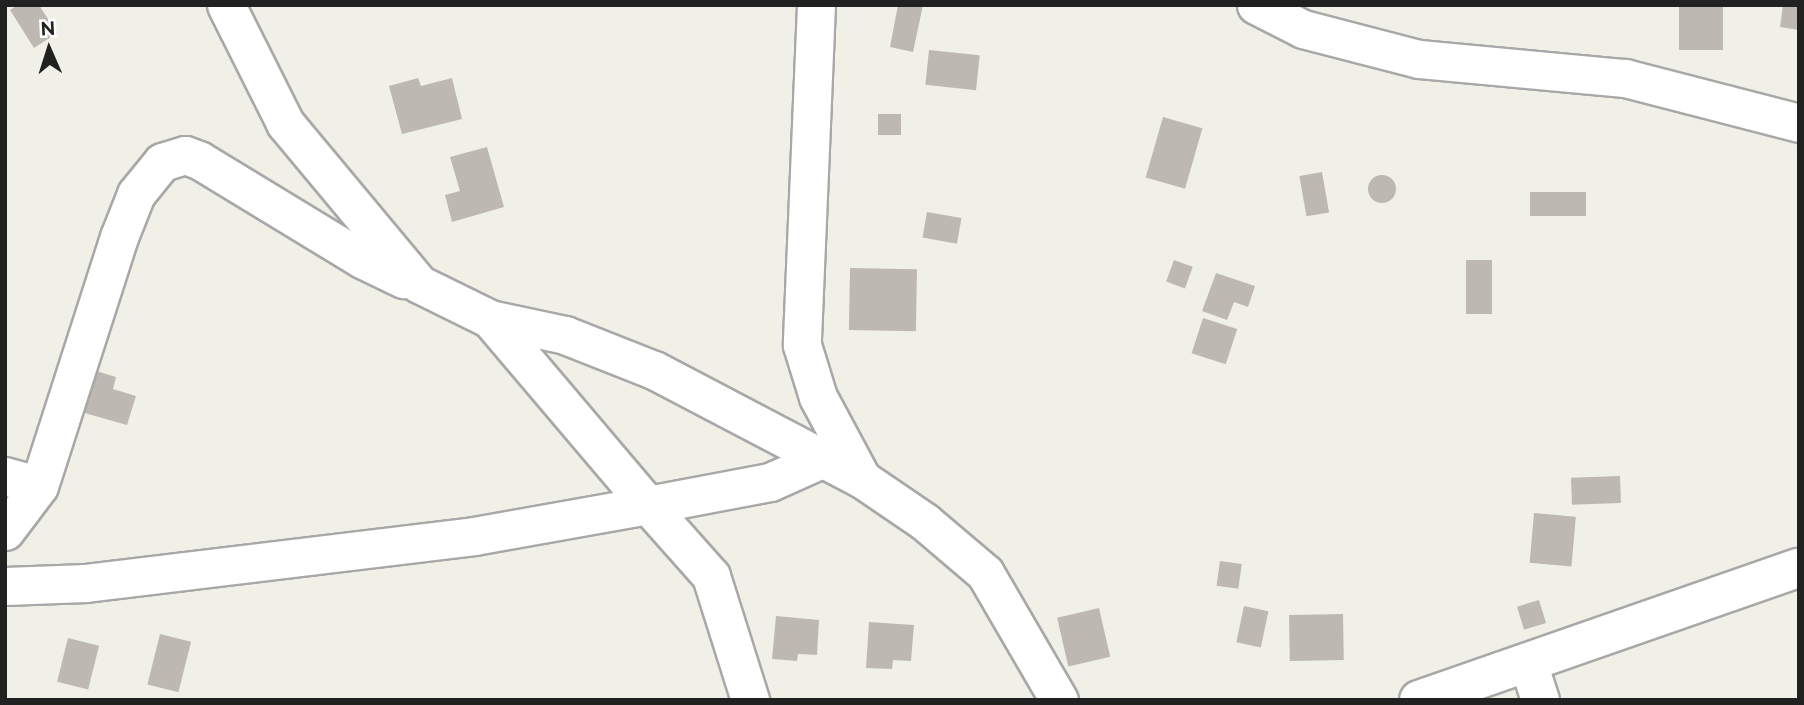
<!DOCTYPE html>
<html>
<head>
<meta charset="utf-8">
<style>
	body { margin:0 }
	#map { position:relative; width:1804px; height:705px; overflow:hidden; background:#f1f0e7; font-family:Raleway,sans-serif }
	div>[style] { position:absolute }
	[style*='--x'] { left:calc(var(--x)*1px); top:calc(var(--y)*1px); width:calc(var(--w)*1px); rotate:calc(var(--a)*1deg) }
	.building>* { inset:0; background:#beb9b0; transform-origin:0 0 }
	.round { border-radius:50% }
	.roads { filter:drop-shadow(2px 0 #a8a8a8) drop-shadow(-2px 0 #a8a8a8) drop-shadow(0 2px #a8a8a8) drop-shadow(0 -2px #a8a8a8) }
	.minor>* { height:37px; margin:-18.5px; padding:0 18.5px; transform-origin:18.5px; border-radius:18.5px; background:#fff }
	.tertiary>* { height:38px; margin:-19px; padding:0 19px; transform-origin:19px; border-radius:19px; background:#fff }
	span { translate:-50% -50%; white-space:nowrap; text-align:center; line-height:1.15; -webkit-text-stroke:6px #fff; paint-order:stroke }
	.frame { position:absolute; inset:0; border:7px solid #212121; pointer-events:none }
	.north { position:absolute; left:14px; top:14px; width:70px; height:70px; -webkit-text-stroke:5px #fff; paint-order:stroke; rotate:357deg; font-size:19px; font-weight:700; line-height:28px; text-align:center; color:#212121 }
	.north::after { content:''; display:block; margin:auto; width:24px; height:32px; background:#212121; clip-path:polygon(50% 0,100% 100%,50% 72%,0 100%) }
</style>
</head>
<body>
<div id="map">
	<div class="building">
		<div style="clip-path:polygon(18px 5px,39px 5px,57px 33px,34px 48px,10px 10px)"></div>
		<div style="clip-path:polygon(898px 5px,923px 5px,913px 52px,890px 47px)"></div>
		<div style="left:1679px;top:5px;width:44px;height:45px"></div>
		<div style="clip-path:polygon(1783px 5px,1799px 5px,1799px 30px,1780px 27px)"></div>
		<div style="left:929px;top:50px;width:51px;height:35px;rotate:6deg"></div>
		<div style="clip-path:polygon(418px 78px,421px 86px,452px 78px,462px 119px,402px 134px,389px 86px)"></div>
		<div style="left:901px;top:114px;width:21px;height:23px;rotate:90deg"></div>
		<div style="left:1163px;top:117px;width:41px;height:63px;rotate:16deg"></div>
		<div style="clip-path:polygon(487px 147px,504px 207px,452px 222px,445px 195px,460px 191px,450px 157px)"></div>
		<div style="left:1322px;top:172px;width:41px;height:23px;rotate:80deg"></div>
		<div class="round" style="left:1368px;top:175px;width:28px;height:28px"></div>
		<div style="left:1586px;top:192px;width:24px;height:56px;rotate:90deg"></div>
		<div style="left:927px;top:212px;width:35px;height:26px;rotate:10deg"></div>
		<div style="left:1174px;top:260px;width:20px;height:23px;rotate:20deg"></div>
		<div style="left:1466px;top:260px;width:26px;height:54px"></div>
		<div style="left:850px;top:268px;width:67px;height:62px;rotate:1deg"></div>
		<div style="clip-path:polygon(1216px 273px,1255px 286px,1248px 307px,1234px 302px,1227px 320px,1202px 311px)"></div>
		<div style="left:1203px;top:318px;width:36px;height:37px;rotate:18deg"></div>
		<div style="clip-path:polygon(93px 370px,116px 377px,113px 389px,136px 396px,127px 425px,81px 412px)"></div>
		<div style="left:1620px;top:476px;width:27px;height:49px;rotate:88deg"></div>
		<div style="left:1534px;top:513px;width:42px;height:50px;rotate:5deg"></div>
		<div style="left:1220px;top:561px;width:22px;height:25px;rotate:8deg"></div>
		<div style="left:1539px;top:600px;width:24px;height:23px;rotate:73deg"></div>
		<div style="left:1244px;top:606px;width:25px;height:37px;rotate:12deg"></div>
		<div style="left:1099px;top:608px;width:50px;height:43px;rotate:77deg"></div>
		<div style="left:1343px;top:614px;width:46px;height:54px;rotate:89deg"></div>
		<div style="clip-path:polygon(776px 616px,819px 620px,817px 655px,798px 654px,797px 661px,772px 659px)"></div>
		<div style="clip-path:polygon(869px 622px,914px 625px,911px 661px,893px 660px,892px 669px,866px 668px)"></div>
		<div style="left:160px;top:634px;width:32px;height:52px;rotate:14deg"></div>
		<div style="left:68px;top:638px;width:32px;height:45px;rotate:14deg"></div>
	</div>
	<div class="roads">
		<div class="minor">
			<div style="--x:226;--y:5;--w:132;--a:63.4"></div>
			<div style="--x:285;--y:123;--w:209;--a:50.2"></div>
			<div style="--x:419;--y:284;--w:79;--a:26.2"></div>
			<div style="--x:490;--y:319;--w:77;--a:12"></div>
			<div style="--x:565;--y:335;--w:96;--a:21.5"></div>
			<div style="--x:654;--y:370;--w:235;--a:27.7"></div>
			<div style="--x:816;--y:5;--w:340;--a:92.4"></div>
			<div style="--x:802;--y:345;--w:54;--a:72.9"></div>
			<div style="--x:818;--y:397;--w:93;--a:61.8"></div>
			<div style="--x:862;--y:479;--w:76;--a:34.3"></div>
			<div style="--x:925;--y:522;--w:79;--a:40.4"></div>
			<div style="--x:985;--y:573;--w:147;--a:59.8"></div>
			<div style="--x:1256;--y:5;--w:53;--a:27.1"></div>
			<div style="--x:1303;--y:29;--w:120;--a:14.5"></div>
			<div style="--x:1419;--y:59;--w:207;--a:5.3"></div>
			<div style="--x:1625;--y:78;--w:180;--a:14.5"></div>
			<div style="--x:490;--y:319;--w:244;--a:49.7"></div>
			<div style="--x:648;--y:505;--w:124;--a:-10.7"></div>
			<div style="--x:770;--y:482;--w:61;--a:-24.1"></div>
			<div style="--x:5;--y:476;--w:35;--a:16"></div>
			<div style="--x:5;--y:531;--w:56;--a:-52.9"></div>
			<div style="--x:39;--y:486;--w:262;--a:-72.2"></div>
			<div style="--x:119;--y:237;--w:46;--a:-68.4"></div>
			<div style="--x:136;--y:194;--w:41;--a:-50.9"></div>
			<div style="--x:162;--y:162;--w:24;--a:-17"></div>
			<div style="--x:185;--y:155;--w:15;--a:20"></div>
			<div style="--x:199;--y:160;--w:191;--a:31.3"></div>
			<div style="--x:362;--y:259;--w:46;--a:26"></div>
			<div style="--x:5;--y:586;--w:81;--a:-2.1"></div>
			<div style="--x:86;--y:583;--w:391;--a:-6.9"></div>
			<div style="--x:474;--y:536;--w:177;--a:-10.1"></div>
			<div style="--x:648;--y:505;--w:95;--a:48.4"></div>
			<div style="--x:711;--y:576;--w:130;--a:72.5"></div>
			<div style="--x:1528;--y:663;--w:39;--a:72"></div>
		</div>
		<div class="tertiary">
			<div style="--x:1419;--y:700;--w:402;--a:-19.2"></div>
		</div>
	</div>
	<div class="frame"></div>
	<div class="north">N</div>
</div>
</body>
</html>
